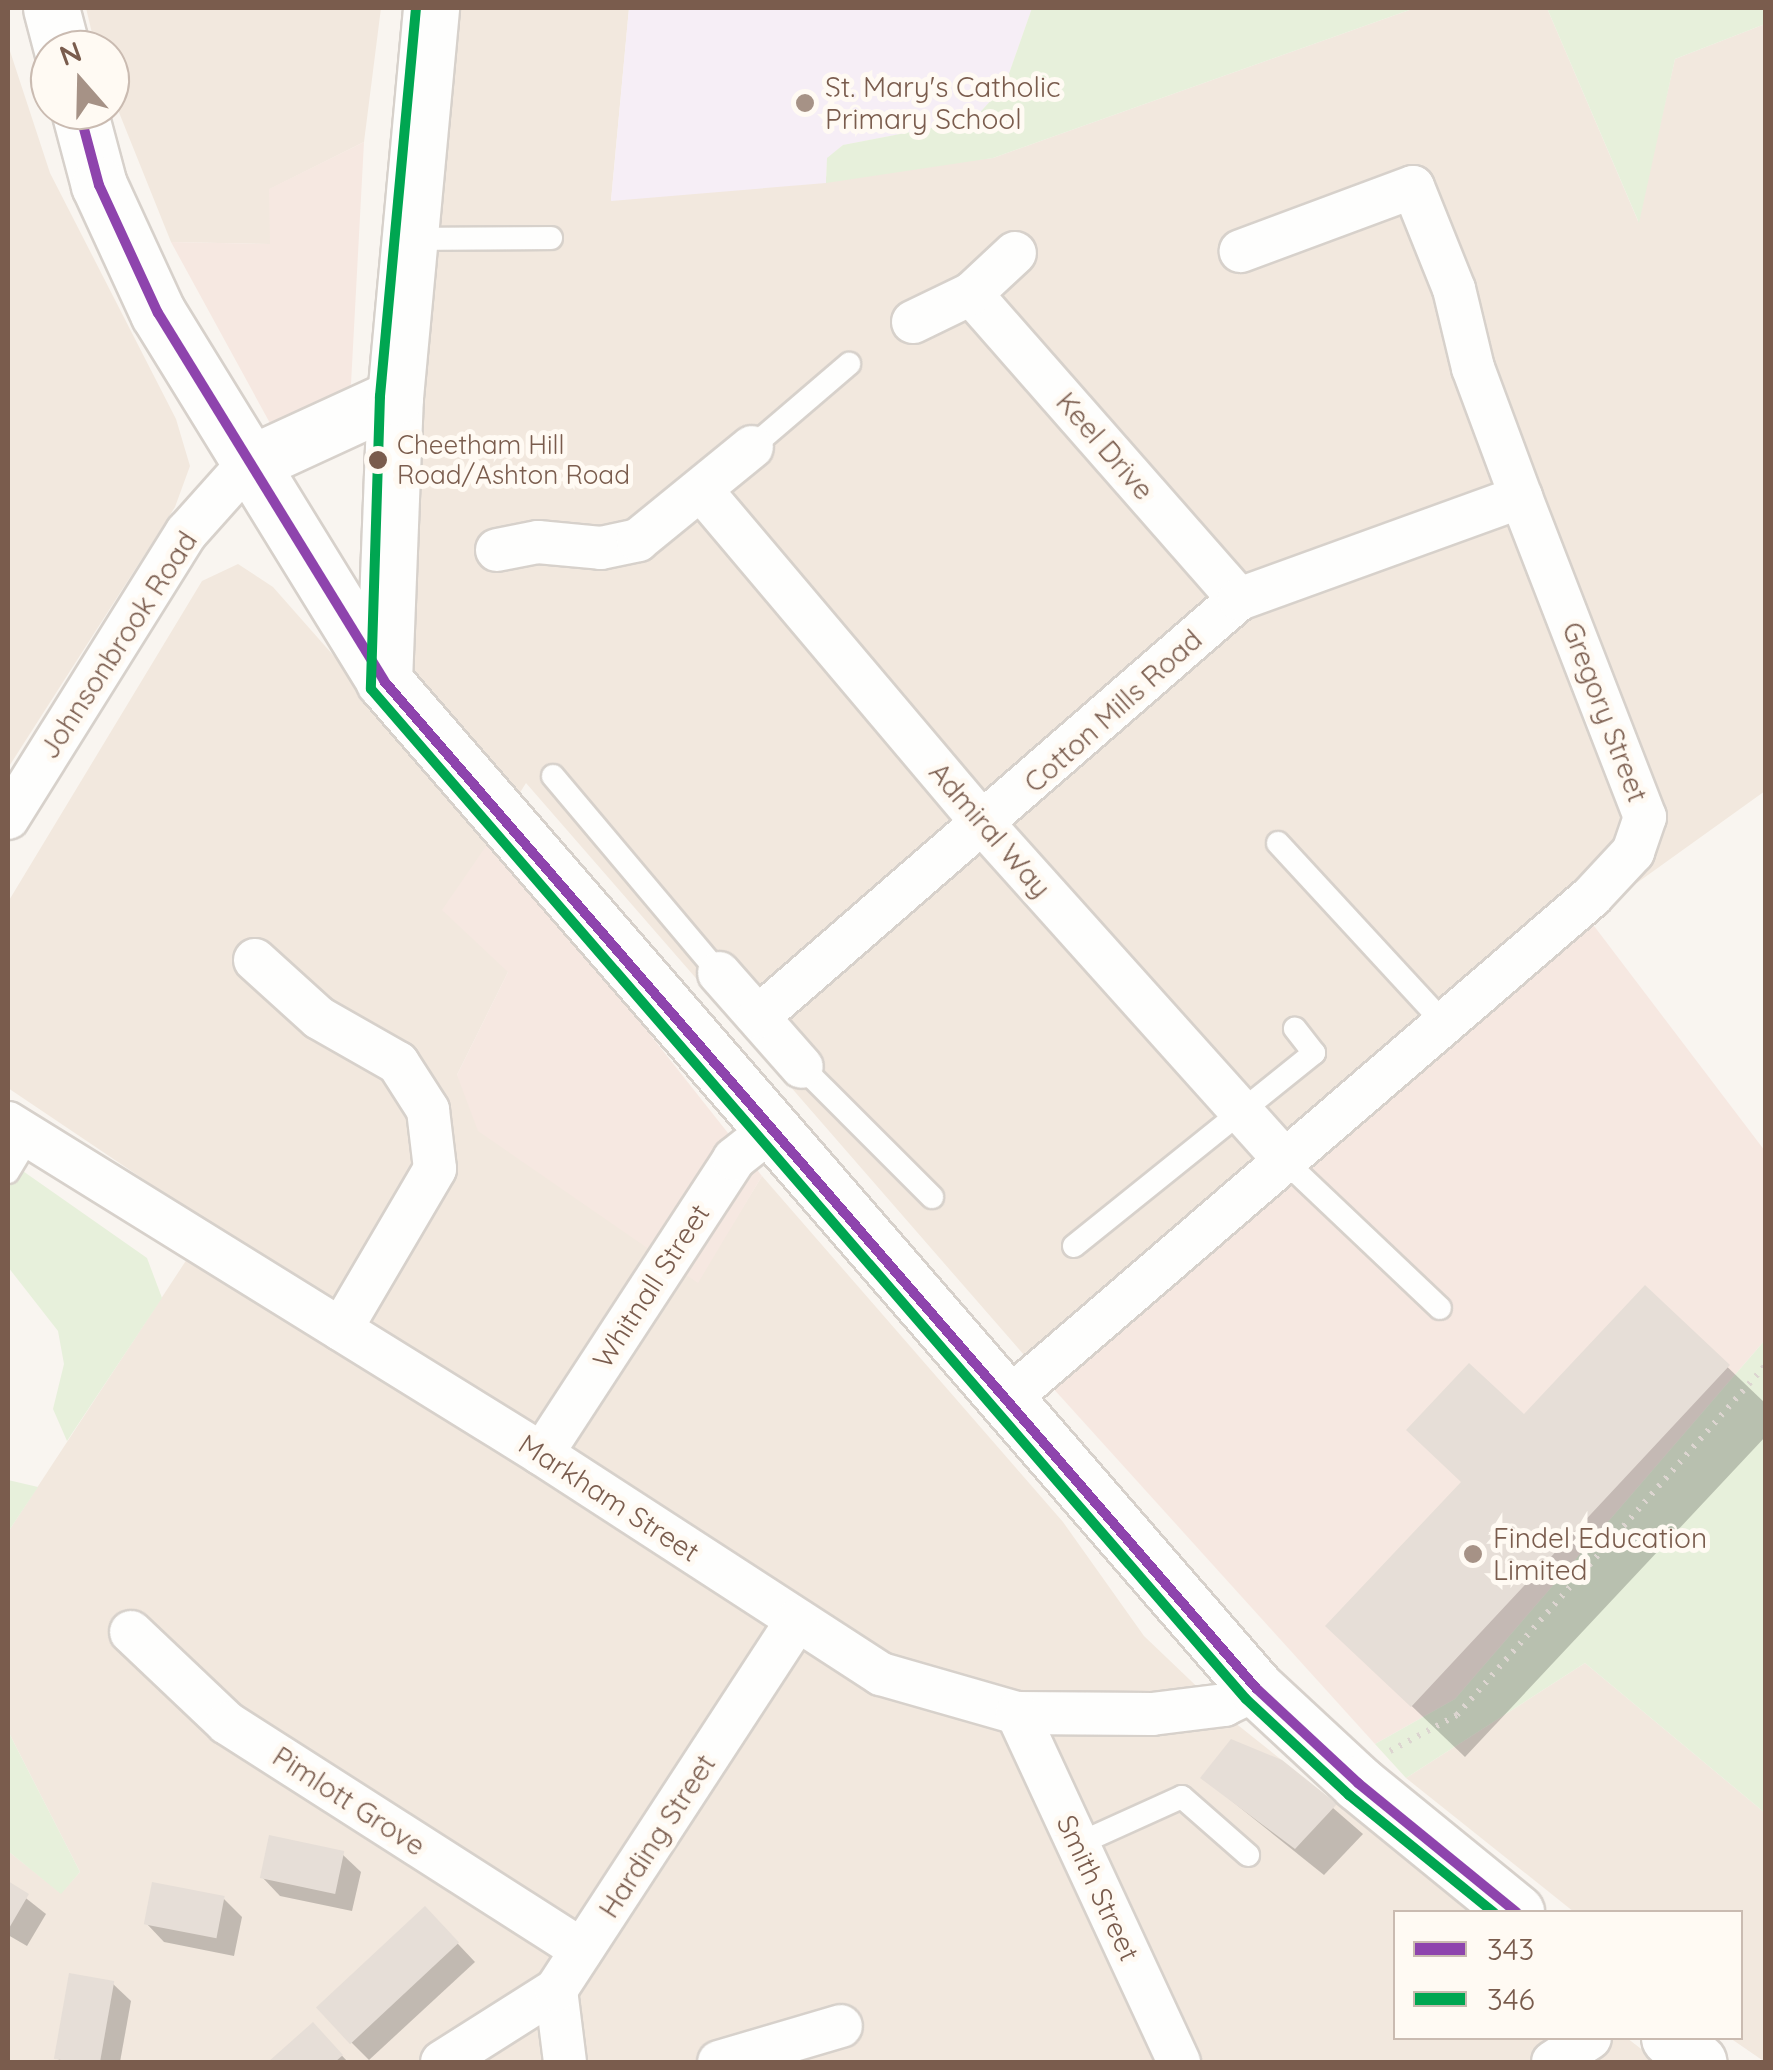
<!DOCTYPE html>
<html>
<head>
<meta charset="utf-8">
<style>
	body { margin:0 }
	#map { position:relative; width:1773px; height:2070px; overflow:hidden; background:#f9f5f0; font-family:Quicksand,sans-serif }
	div>[style] { position:absolute }
	[style*='--x'] { left:calc(var(--x)*1px); top:calc(var(--y)*1px); width:calc(var(--w)*1px); rotate:calc(var(--a)*1deg) }
	.residential>* { inset:0; background:#f2e8de }
	.commercial>* { inset:0; background:#f6e8e1 }
	.education>* { inset:0; background:#f6eef6 }
	.green>* { inset:0; background:#e7f0db }
	.shadow>* { inset:0; background:#0003 }
	.building>* { inset:0; background:#e6ded7; transform-origin:0 0 }
	.path>* { height:6px; margin-top:-3px; transform-origin:0; background:repeating-linear-gradient(90deg,#dcd5d0 0 2.5px,transparent 0 10.5px) }
	.roads { filter:drop-shadow(2px 0 #d7d1cb) drop-shadow(-2px 0 #d7d1cb) drop-shadow(0 2px #d7d1cb) drop-shadow(0 -2px #d7d1cb) }
	.lane>* { height:22px; margin:-11px; padding:0 11px; transform-origin:11px; border-radius:11px; background:#fefefd }
	.street>* { height:42px; margin:-21px; padding:0 21px; transform-origin:21px; border-radius:21px; background:#fefefd }
	.secondary>* { height:55px; margin:-27.5px; padding:0 27.5px; transform-origin:27.5px; border-radius:27.5px; background:#fefefd }
	.bus-1>* { height:10px; margin:-5px; padding:0 5px; transform-origin:5px; border-radius:5px; background:#8e44ad }
	.bus-2>* { height:10px; margin:-5px; padding:0 5px; transform-origin:5px; border-radius:5px; background:#00a651 }
	.dots>* { width:28px; height:28px; translate:-50% -50%; box-sizing:border-box; border:5px solid #fffaf3; border-radius:50% }
	span { translate:-50% -50%; white-space:nowrap; text-align:center; line-height:1.15; -webkit-text-stroke:10px #fffaf3; paint-order:stroke }
	.bus-label { font-size:26px; color:#7a5c4d }
	.left { translate:0 -50%; text-align:left }
	.poi-label { font-size:28px; color:#7a5c4d }
	.street-label { font-size:28px; color:#7a5c4d }
	.frame { position:absolute; inset:0; border:10px solid #7a5c4d; pointer-events:none }
	.legend { position:absolute; left:1393px; top:1910px; width:350px; height:130px; box-sizing:border-box; background:#fffaf3; border:2px solid #cabbb1; margin:0; padding:12px 18px; list-style:none; font-size:30px; color:#7a5c4d }
	.legend li { display:flex; align-items:center; gap:20px; height:50px }
	.legend b { width:50px; border:2px solid #cabbb1 }
	.north { position:absolute; left:30px; top:30px; width:100px; height:100px; box-sizing:border-box; background:#fffaf3; border:2px solid #cabbb1; border-radius:50%; rotate:340deg; font-size:28px; font-weight:700; line-height:40px; text-align:center; color:#7a5c4d }
	.north::after { content:''; display:block; margin:auto; width:35px; height:45px; background:#a69286; clip-path:polygon(50% 0,100% 100%,50% 72%,0 100%) }
</style>
</head>
<body>
<div id="map">
	<div class="residential">
		<div style="clip-path:polygon(86px 8px,381px 8px,364px 142px,270px 189px,270px 244px,171px 242px,110px 90px,110px 50px,96px 50px)"></div>
		<div style="clip-path:polygon(449px 8px,629px 8px,611px 200px,993px 158px,1415px 8px,1547px 8px,1638px 221px,1675px 59px,1765px 24px,1765px 791px,1588px 918px,1051px 1386px,526px 783px,493px 836px,508px 972px,457px 1075px,697px 1282px,762px 1176px,1063px 1522px,1144px 1636px,1234px 1722px,1472px 1912px,1396px 1912px,1396px 2038px,1627px 2038px,1658px 2062px,8px 2062px,8px 1851px,61px 1893px,80px 1872px,8px 1731px,8px 1532px,210px 1224px,8px 1088px,8px 902px,202px 581px,238px 564px,273px 587px,363px 689px,413px 665px,417px 422px)"></div>
		<div style="clip-path:polygon(8px 45px,50px 173px,176px 419px,190px 466px,175px 507px,8px 768px)"></div>
		<div style="clip-path:polygon(1585px 1663px,1765px 1813px,1765px 2062px,1730px 2038px,1740px 2038px,1740px 1912px,1574px 1912px,1406px 1778px)"></div>
	</div>
	<div class="commercial">
		<div style="clip-path:polygon(364px 142px,351px 384px,336px 408px,271px 425px,171px 242px,270px 244px,269px 189px)"></div>
		<div style="clip-path:polygon(493px 836px,762px 1176px,698px 1283px,478px 1131px,457px 1075px,508px 972px,442px 910px)"></div>
		<div style="clip-path:polygon(1588px 918px,1765px 1151px,1765px 1340px,1455px 1699px,1375px 1744px,1051px 1386px)"></div>
	</div>
	<div class="education">
		<div style="clip-path:polygon(629px 8px,1032px 8px,1005px 85px,973px 120px,843px 145px,827px 159px,826px 183px,611px 201px)"></div>
	</div>
	<div class="green">
		<div style="clip-path:polygon(1032px 8px,1415px 8px,993px 158px,826px 183px,827px 158px,843px 145px,973px 120px,1005px 85px)"></div>
		<div style="clip-path:polygon(1547px 8px,1765px 8px,1765px 24px,1675px 59px,1639px 223px)"></div>
		<div style="clip-path:polygon(10px 1162px,147px 1258px,162px 1298px,67px 1441px,53px 1409px,64px 1364px,58px 1331px,8px 1267px)"></div>
		<div style="clip-path:polygon(1765px 1340px,1765px 1813px,1585px 1663px,1406px 1778px,1375px 1744px,1455px 1699px)"></div>
		<div style="clip-path:polygon(8px 1480px,38px 1487px,8px 1532px)"></div>
		<div style="clip-path:polygon(8px 1731px,80px 1872px,61px 1894px,8px 1851px)"></div>
	</div>
	<div class="shadow">
		<div style="clip-path:polygon(1645px 1288px,1766px 1404px,1766px 1436px,1465px 1757px,1328px 1626px)"></div>
		<div style="clip-path:polygon(1280px 1762px,1363px 1834px,1324px 1875px,1203px 1778px)"></div>
		<div style="clip-path:polygon(342px 1854px,361px 1872px,352px 1911px,280px 1896px,262px 1877px)"></div>
		<div style="clip-path:polygon(8px 1884px,46px 1914px,27px 1946px,8px 1935px)"></div>
		<div style="clip-path:polygon(224px 1899px,242px 1917px,234px 1956px,164px 1942px,146px 1923px)"></div>
		<div style="clip-path:polygon(443px 1928px,475px 1962px,369px 2060px,351px 2042px)"></div>
		<div style="clip-path:polygon(112px 1983px,131px 2001px,120px 2062px,62px 2062px,57px 2058px)"></div>
		<div style="clip-path:polygon(313px 2025px,348px 2062px,272px 2062px)"></div>
	</div>
	<div class="building">
		<div style="clip-path:polygon(1645px 1285px,1730px 1365px,1411px 1707px,1325px 1626px,1461px 1482px,1406px 1430px,1469px 1363px,1524px 1414px)"></div>
		<div style="clip-path:polygon(1231px 1739px,1282px 1760px,1337px 1804px,1295px 1849px,1200px 1778px)"></div>
		<div style="left:269px;top:1835px;width:77px;height:44px;rotate:12deg"></div>
		<div style="clip-path:polygon(8px 1881px,29px 1894px,8px 1930px)"></div>
		<div style="left:152px;top:1882px;width:74px;height:43px;rotate:11deg"></div>
		<div style="left:425px;top:1906px;width:50px;height:149px;rotate:47deg"></div>
		<div style="left:69px;top:1973px;width:46px;height:87px;rotate:10deg"></div>
		<div style="clip-path:polygon(313px 2022px,343px 2055px,335px 2062px,268px 2062px)"></div>
	</div>
	<div class="path">
		<div style="--x:1390;--y:1751;--w:76;--a:-28.2"></div>
		<div style="--x:1457;--y:1715;--w:467;--a:-48.6"></div>
	</div>
	<div class="roads">
		<div class="lane">
			<div style="--x:411;--y:239;--w:140;--a:-0.4"></div>
			<div style="--x:752;--y:447;--w:128;--a:-40.6"></div>
			<div style="--x:553;--y:776;--w:258;--a:49.9"></div>
			<div style="--x:1278;--y:843;--w:242;--a:47.3"></div>
			<div style="--x:802;--y:1067;--w:184;--a:45"></div>
			<div style="--x:1286;--y:1162;--w:212;--a:43.5"></div>
			<div style="--x:8;--y:1172;--w:41;--a:-59"></div>
			<div style="--x:1074;--y:1246;--w:308;--a:-38.8"></div>
			<div style="--x:1314;--y:1053;--w:31;--a:-128"></div>
			<div style="--x:1078;--y:1844;--w:114;--a:-24.3"></div>
			<div style="--x:1182;--y:1797;--w:88;--a:41.3"></div>
		</div>
		<div class="street">
			<div style="--x:971;--y:294;--w:406;--a:48.7"></div>
			<div style="--x:913;--y:322;--w:64;--a:-25.8"></div>
			<div style="--x:971;--y:294;--w:60;--a:-43"></div>
			<div style="--x:702;--y:491;--w:439;--a:49.8"></div>
			<div style="--x:985;--y:826;--w:451;--a:48.1"></div>
			<div style="--x:497;--y:550;--w:42;--a:-11"></div>
			<div style="--x:538;--y:542;--w:63;--a:5.4"></div>
			<div style="--x:601;--y:548;--w:38;--a:-12"></div>
			<div style="--x:638;--y:540;--w:147;--a:-39.2"></div>
			<div style="--x:8;--y:818;--w:337;--a:-58"></div>
			<div style="--x:187;--y:532;--w:90;--a:-48.2"></div>
			<div style="--x:255;--y:960;--w:86;--a:42.2"></div>
			<div style="--x:319;--y:1018;--w:91;--a:29.7"></div>
			<div style="--x:398;--y:1063;--w:56;--a:57.4"></div>
			<div style="--x:428;--y:1110;--w:59;--a:83.2"></div>
			<div style="--x:435;--y:1169;--w:186;--a:120.4"></div>
			<div style="--x:719;--y:973;--w:125;--a:48.6"></div>
			<div style="--x:758;--y:1017;--w:637;--a:-40.99"></div>
			<div style="--x:1239;--y:599;--w:300;--a:-19.9"></div>
			<div style="--x:8;--y:1123;--w:628;--a:31.79"></div>
			<div style="--x:542;--y:1454;--w:404;--a:33"></div>
			<div style="--x:881;--y:1674;--w:141;--a:16"></div>
			<div style="--x:1017;--y:1713;--w:135;--a:0.4"></div>
			<div style="--x:1152;--y:1714;--w:73;--a:-7.1"></div>
			<div style="--x:1224;--y:1705;--w:37;--a:-26"></div>
			<div style="--x:1007;--y:1400;--w:771;--a:-40.74"></div>
			<div style="--x:1591;--y:897;--w:62;--a:-47"></div>
			<div style="--x:1633;--y:852;--w:37;--a:-71"></div>
			<div style="--x:1645;--y:817;--w:343;--a:-111.2"></div>
			<div style="--x:1521;--y:497;--w:138;--a:-110.4"></div>
			<div style="--x:1473;--y:368;--w:81;--a:-103.5"></div>
			<div style="--x:1454;--y:289;--w:110;--a:-111.9"></div>
			<div style="--x:1413;--y:187;--w:184;--a:159.6"></div>
			<div style="--x:542;--y:1454;--w:352;--a:-56.9"></div>
			<div style="--x:734;--y:1159;--w:48;--a:-38.3"></div>
			<div style="--x:131;--y:1632;--w:132;--a:43.5"></div>
			<div style="--x:227;--y:1723;--w:421;--a:32.6"></div>
			<div style="--x:1017;--y:1713;--w:385;--a:65.1"></div>
			<div style="--x:442;--y:2062;--w:135;--a:-32.3"></div>
			<div style="--x:565;--y:2062;--w:73;--a:-97.1"></div>
			<div style="--x:556;--y:1990;--w:441;--a:-56.9"></div>
			<div style="--x:719;--y:2062;--w:127;--a:-16.4"></div>
			<div style="--x:1553;--y:2062;--w:44;--a:-33"></div>
		</div>
		<div class="secondary">
			<div style="--x:51;--y:8;--w:43;--a:75.3"></div>
			<div style="--x:79;--y:110;--w:78;--a:75.1"></div>
			<div style="--x:99;--y:185;--w:141;--a:65.3"></div>
			<div style="--x:158;--y:313;--w:432;--a:58.4"></div>
			<div style="--x:384;--y:681;--w:1333;--a:49.11"></div>
			<div style="--x:1257;--y:1689;--w:138;--a:42.9"></div>
			<div style="--x:1358;--y:1783;--w:204;--a:39.2"></div>
			<div style="--x:247;--y:465;--w:163;--a:-24.7"></div>
			<div style="--x:384;--y:681;--w:284;--a:-87.8"></div>
			<div style="--x:395;--y:397;--w:391;--a:-84.7"></div>
			<div style="--x:1669;--y:2038;--w:38;--a:39"></div>
		</div>
	</div>
	<div class="bus-1">
		<div style="--x:79;--y:110;--w:78;--a:75.1"></div>
		<div style="--x:99;--y:185;--w:141;--a:65.3"></div>
		<div style="--x:158;--y:313;--w:432;--a:58.4"></div>
		<div style="--x:384;--y:681;--w:1333;--a:49.11"></div>
		<div style="--x:1257;--y:1689;--w:138;--a:42.9"></div>
		<div style="--x:1358;--y:1783;--w:204;--a:39.2"></div>
	</div>
	<div class="bus-2">
		<div style="--x:416;--y:8;--w:390;--a:95.3"></div>
		<div style="--x:380;--y:396;--w:293;--a:91.8"></div>
		<div style="--x:371;--y:689;--w:1336;--a:49.1"></div>
		<div style="--x:1246;--y:1699;--w:141;--a:43"></div>
		<div style="--x:1349;--y:1795;--w:186;--a:39.1"></div>
	</div>
	<div class="dots">
		<div style="left:805px;top:103px;background:#a69286"></div>
		<div style="left:378px;top:460px;background:#7a5c4d"></div>
		<div style="left:1473px;top:1554px;background:#a69286"></div>
	</div>
	<div class="bus-label">
		<span class="left" style="left:397px;top:460px">Cheetham Hill<br>Road/Ashton Road</span>
	</div>
	<div class="poi-label">
		<span class="left" style="left:825px;top:103px">St. Mary's Catholic<br>Primary School</span>
		<span class="left" style="left:1493px;top:1554px">Findel Education<br>Limited</span>
	</div>
	<div class="street-label">
		<span style="left:1105px;top:446px;rotate:49deg">Keel Drive</span>
		<span style="left:118px;top:645px;rotate:-57deg">Johnsonbrook Road</span>
		<span style="left:1113px;top:711px;rotate:-42deg">Cotton Mills Road</span>
		<span style="left:1605px;top:712px;rotate:69deg">Gregory Street</span>
		<span style="left:990px;top:830px;rotate:49deg">Admiral Way</span>
		<span style="left:651px;top:1286px;rotate:-57deg">Whitnall Street</span>
		<span style="left:609px;top:1498px;rotate:33deg">Markham Street</span>
		<span style="left:349px;top:1801px;rotate:33deg">Pimlott Grove</span>
		<span style="left:657px;top:1836px;rotate:-57deg">Harding Street</span>
		<span style="left:1098px;top:1888px;rotate:65deg">Smith Street</span>
	</div>
	<div class="frame"></div>
	<ul class="legend">
	<li><b style="height:12px;background:#8e44ad"></b>343</li>
	<li><b style="height:12px;background:#00a651"></b>346</li>
	</ul>
	<div class="north">N</div>
</div>
</body>
</html>
